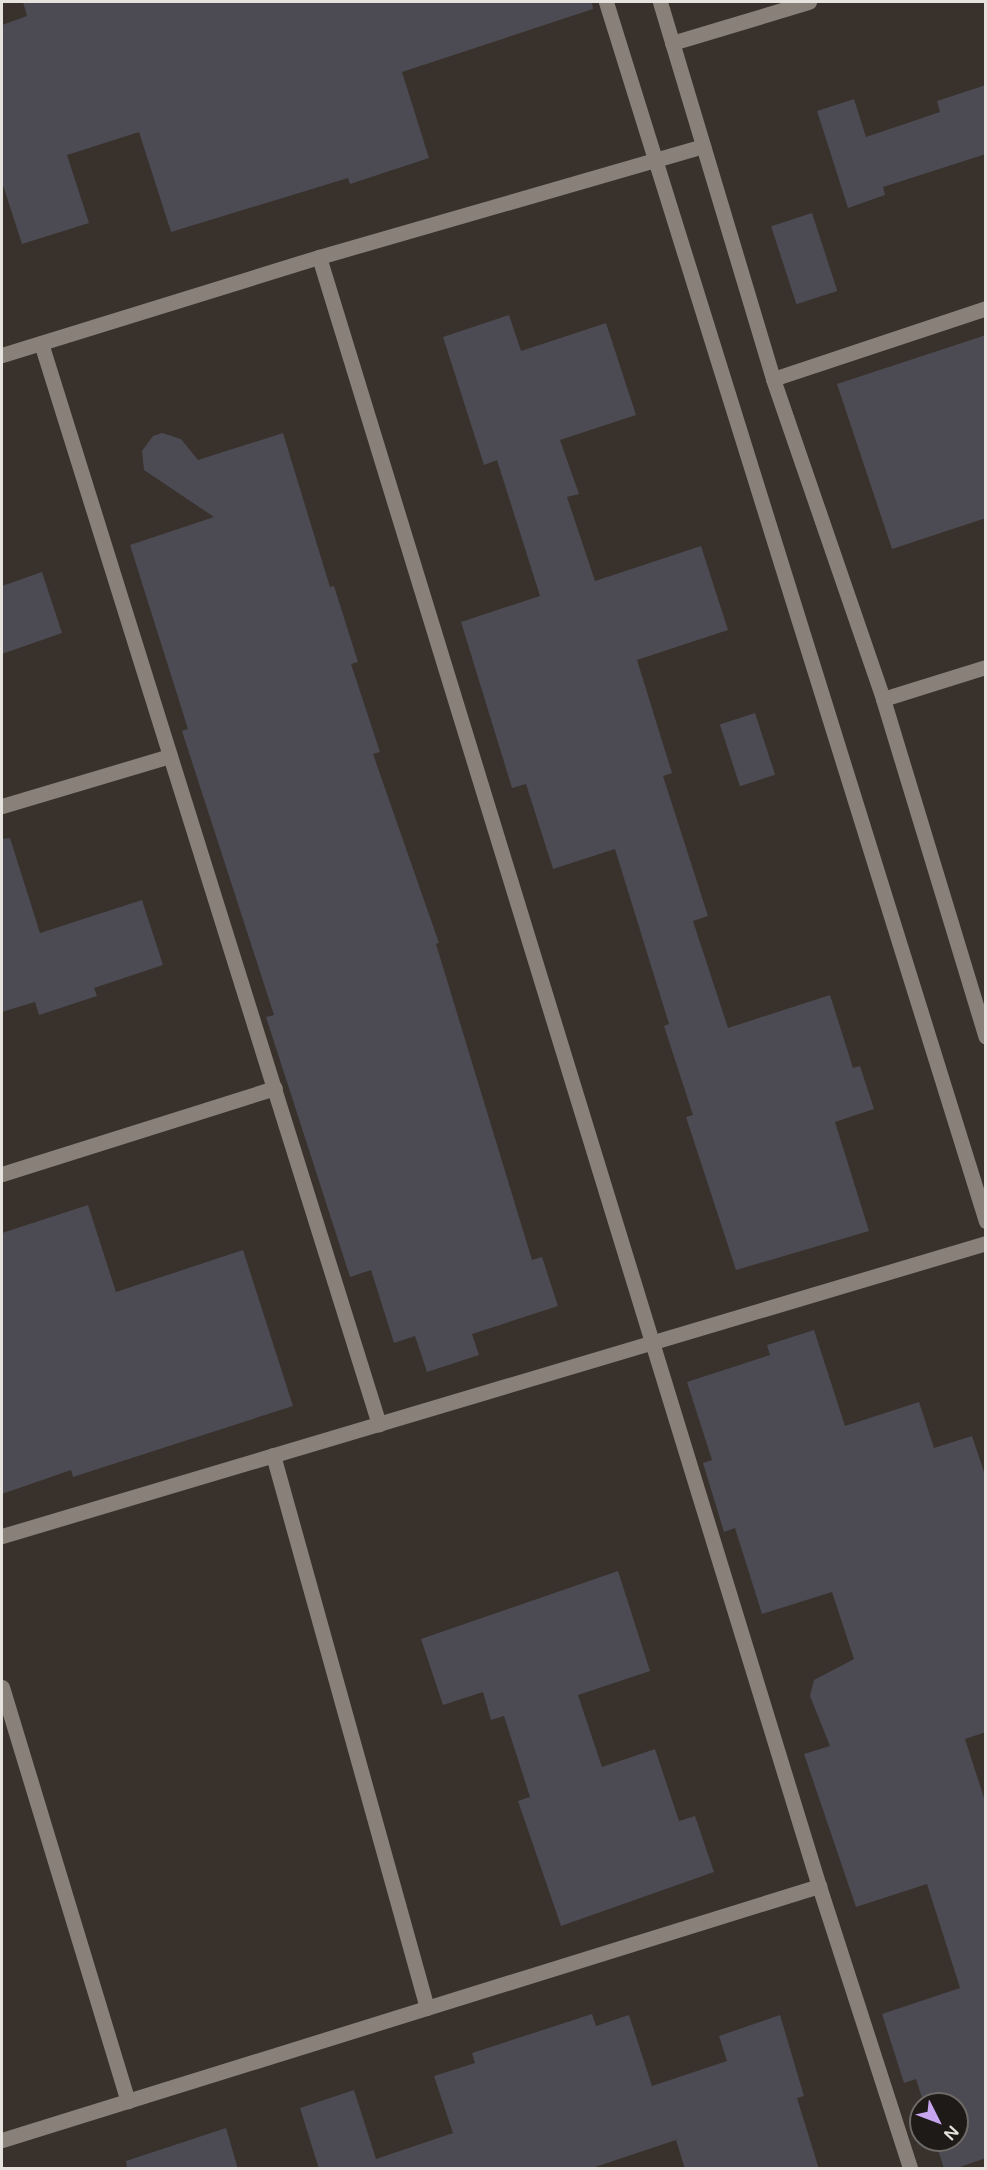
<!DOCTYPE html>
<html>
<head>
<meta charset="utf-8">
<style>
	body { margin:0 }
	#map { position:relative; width:987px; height:2170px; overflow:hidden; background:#38312c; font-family:"Varela Round",sans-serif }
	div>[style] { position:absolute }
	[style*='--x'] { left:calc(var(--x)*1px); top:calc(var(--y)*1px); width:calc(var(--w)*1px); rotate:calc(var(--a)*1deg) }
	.building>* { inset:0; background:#4c4b53; transform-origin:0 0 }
	.street>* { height:15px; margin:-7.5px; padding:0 7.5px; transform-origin:7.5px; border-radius:7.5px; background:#898079 }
	.secondary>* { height:15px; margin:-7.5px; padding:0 7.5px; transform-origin:7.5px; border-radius:7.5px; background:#898079 }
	span { translate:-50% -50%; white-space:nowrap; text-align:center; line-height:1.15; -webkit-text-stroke:4.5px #1d1a17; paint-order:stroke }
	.frame { position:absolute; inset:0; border:3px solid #e6e2de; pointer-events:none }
	.north { position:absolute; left:909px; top:2092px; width:60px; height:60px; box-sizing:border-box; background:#1d1a17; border:2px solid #6d6a67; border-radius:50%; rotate:132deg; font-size:16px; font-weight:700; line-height:24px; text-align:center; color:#e6e2de }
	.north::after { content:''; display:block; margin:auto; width:21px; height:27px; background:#c8a6ef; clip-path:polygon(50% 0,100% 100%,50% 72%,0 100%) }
</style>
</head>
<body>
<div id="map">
	<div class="building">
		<div style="clip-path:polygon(23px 2px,592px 2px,593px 9px,402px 72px,429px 158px,350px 184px,348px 178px,171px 232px,139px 132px,67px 155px,89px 223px,22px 244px,2px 182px,2px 25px,27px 16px)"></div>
		<div style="clip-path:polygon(986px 85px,986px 154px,883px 187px,885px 195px,848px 208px,817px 111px,854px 99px,866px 137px,940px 112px,937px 101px)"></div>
		<div style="left:812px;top:213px;width:82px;height:43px;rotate:72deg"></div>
		<div style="clip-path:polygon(509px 315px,521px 351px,606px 323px,636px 415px,560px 440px,579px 494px,567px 497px,595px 581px,701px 546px,728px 630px,637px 660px,672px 773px,663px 776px,708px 916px,693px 921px,728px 1028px,830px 995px,853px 1068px,860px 1066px,874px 1109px,835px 1122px,869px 1231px,736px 1270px,686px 1117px,693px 1115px,664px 1026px,669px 1024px,615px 849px,553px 869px,526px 784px,512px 788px,461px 622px,540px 596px,497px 460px,484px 465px,443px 337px)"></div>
		<div style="clip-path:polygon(986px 335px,986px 518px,892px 549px,837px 384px)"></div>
		<div style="clip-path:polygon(162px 433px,181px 439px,198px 460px,283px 433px,330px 587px,334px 586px,358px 662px,351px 664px,380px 752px,373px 754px,439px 943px,436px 944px,532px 1260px,542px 1257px,558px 1306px,472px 1334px,479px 1355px,427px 1372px,415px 1336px,394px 1343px,371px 1270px,350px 1277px,266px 1017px,274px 1015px,182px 731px,188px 729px,130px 545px,214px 517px,144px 470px,142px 451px,153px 436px)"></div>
		<div style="clip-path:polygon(42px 572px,62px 633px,2px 654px,2px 586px)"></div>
		<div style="left:755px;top:713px;width:65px;height:37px;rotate:72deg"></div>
		<div style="clip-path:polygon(10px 838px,40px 933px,142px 900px,163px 965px,94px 988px,97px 996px,39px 1015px,35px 1002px,2px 1012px,2px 839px)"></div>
		<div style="clip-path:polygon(88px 1205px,116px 1292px,243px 1250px,293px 1406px,73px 1477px,71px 1470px,2px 1494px,2px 1233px)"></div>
		<div style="clip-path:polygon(814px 1330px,845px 1426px,919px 1402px,934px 1448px,972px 1436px,986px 1478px,986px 1732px,965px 1739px,986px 1804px,986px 2158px,954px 2169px,944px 2169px,935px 2140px,957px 2140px,957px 2104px,924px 2104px,916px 2079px,904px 2083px,882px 2014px,960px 1988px,927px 1884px,856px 1907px,804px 1754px,830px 1746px,810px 1696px,814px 1680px,854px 1659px,832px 1592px,762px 1614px,735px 1528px,724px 1532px,703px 1463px,712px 1460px,687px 1382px,770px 1355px,767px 1345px)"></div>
		<div style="clip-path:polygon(618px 1571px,650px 1671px,578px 1695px,602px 1767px,655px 1749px,679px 1821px,695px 1816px,714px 1872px,561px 1926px,518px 1801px,530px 1797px,504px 1716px,491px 1720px,483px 1692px,443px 1705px,421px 1639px)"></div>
		<div style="clip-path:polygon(592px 2014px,596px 2026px,629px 2015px,652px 2086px,727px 2061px,719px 2036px,780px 2015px,804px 2096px,797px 2098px,819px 2169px,685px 2169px,676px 2140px,589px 2169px,319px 2169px,300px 2108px,354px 2090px,376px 2159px,453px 2133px,434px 2076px,475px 2063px,472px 2053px)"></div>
		<div style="clip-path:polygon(226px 2128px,238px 2169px,127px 2169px,126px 2161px)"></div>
	</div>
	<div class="street">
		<div style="--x:672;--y:43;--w:143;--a:-16.7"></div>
		<div style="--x:319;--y:257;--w:1704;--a:72.94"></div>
		<div style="--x:819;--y:1886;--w:296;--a:72.1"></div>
		<div style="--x:41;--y:343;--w:1133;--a:72.64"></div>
		<div style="--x:2;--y:355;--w:332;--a:-17.2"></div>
		<div style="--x:319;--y:257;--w:400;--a:-16.1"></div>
		<div style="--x:773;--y:379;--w:225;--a:-18.4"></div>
		<div style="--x:883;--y:699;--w:108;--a:-17.3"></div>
		<div style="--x:2;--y:806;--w:175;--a:-16.6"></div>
		<div style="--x:2;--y:1174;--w:286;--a:-17.5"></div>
		<div style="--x:273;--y:1455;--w:574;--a:74.44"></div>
		<div style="--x:2;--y:1536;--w:1027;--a:-16.58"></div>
		<div style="--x:2;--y:1687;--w:433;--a:73.1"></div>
		<div style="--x:2;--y:2140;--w:856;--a:-17.27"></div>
	</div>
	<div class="secondary">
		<div style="--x:606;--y:2;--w:1277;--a:72.69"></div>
		<div style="--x:660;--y:2;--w:394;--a:73.3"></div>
		<div style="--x:773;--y:379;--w:338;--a:71"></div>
		<div style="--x:883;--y:699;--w:353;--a:73.1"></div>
	</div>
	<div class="frame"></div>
	<div class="north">N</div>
</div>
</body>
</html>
